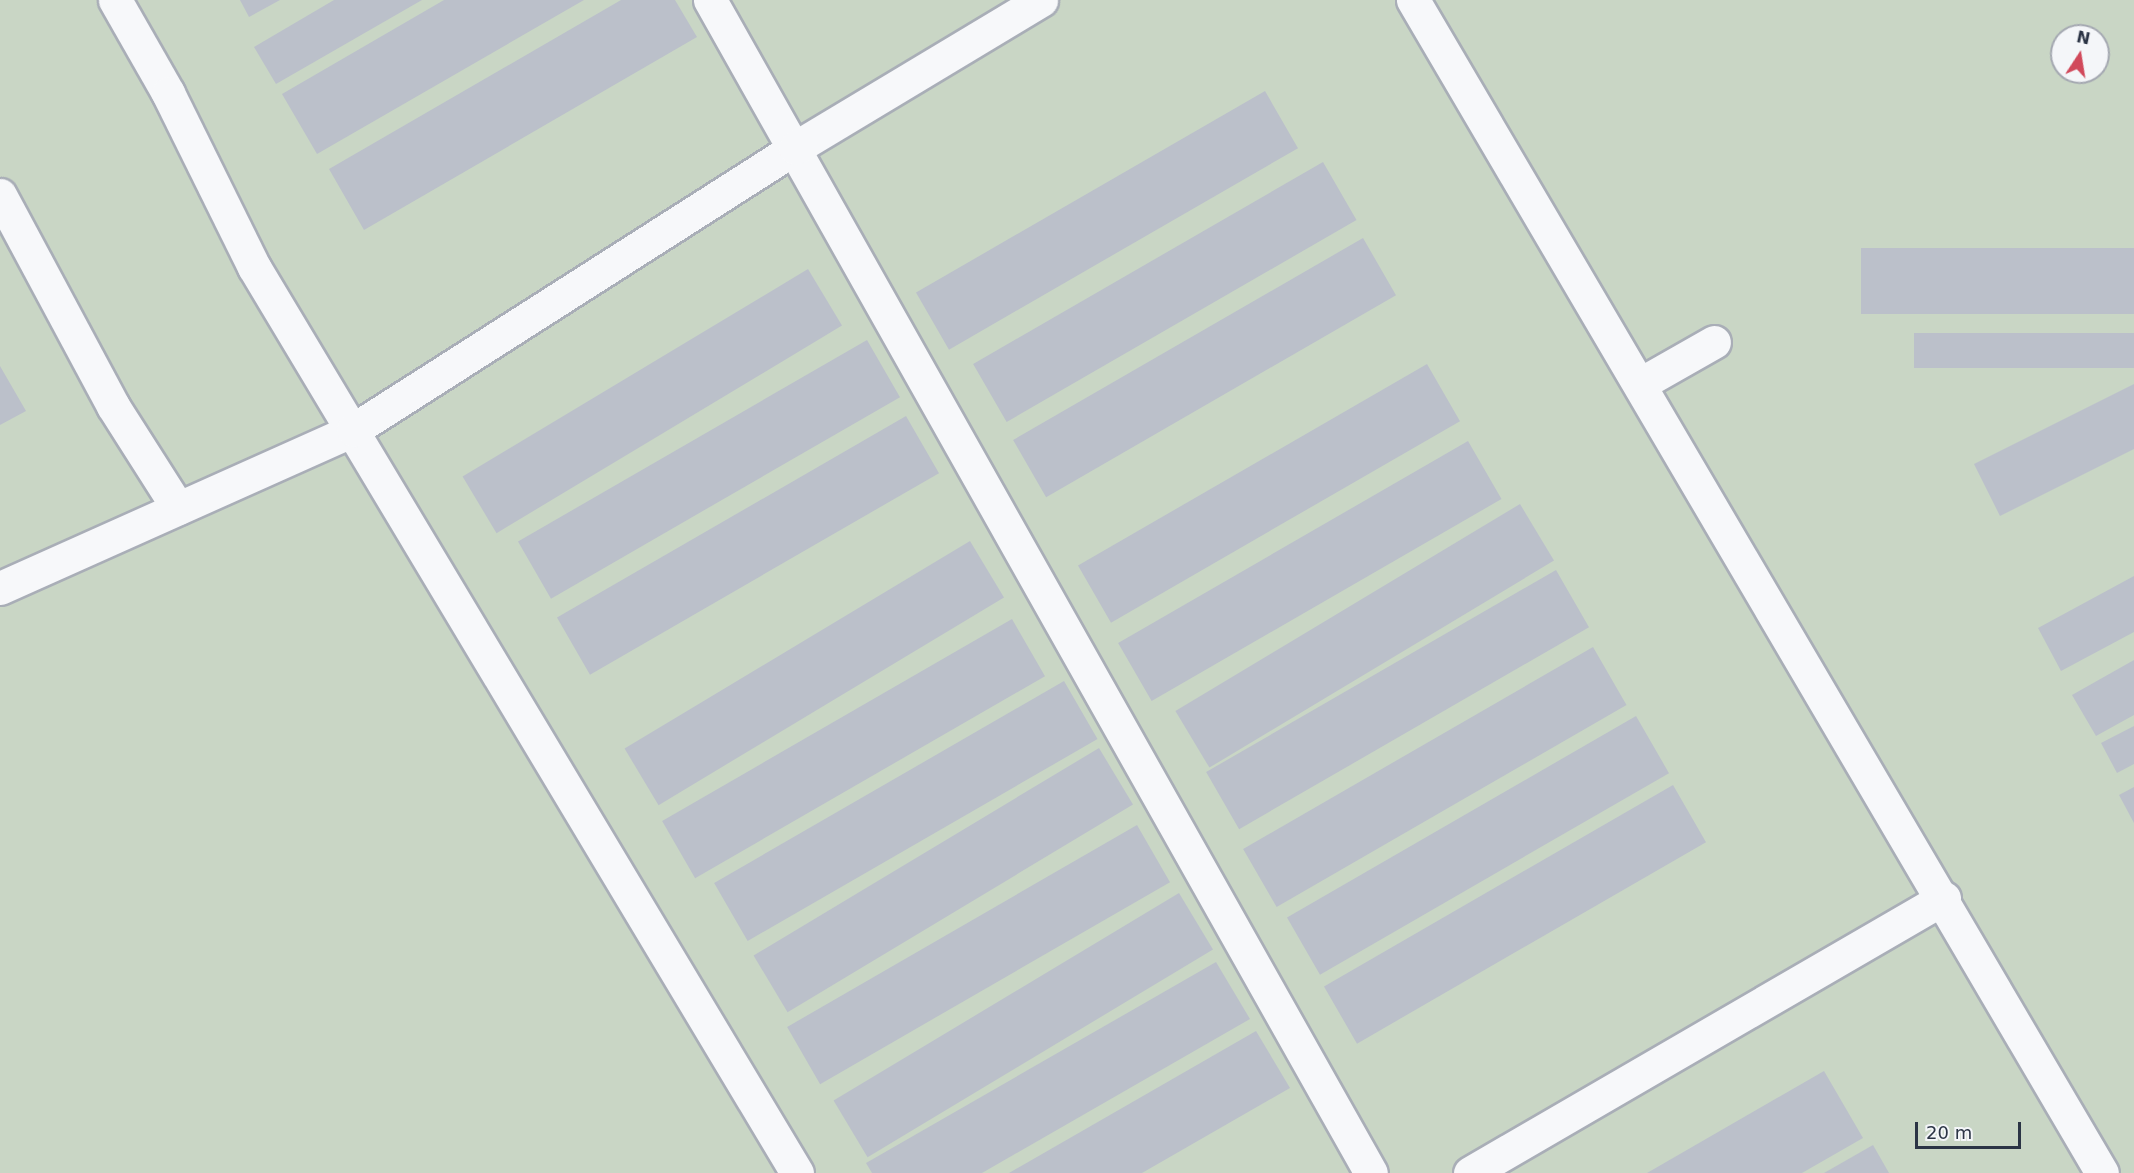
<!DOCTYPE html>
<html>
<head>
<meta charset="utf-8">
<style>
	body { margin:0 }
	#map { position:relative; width:2134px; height:1173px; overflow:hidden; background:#e4e7ec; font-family:"DejaVu Sans",sans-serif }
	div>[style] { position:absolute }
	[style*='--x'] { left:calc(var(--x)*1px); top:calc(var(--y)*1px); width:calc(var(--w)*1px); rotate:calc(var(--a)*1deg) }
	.green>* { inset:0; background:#c9d6c5 }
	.building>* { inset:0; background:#bbc0ca; transform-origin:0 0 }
	.roads { filter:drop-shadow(2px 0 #a9aeb7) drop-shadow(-2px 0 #a9aeb7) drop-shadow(0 2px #a9aeb7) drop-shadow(0 -2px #a9aeb7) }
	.minor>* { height:33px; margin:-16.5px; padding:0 16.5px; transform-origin:16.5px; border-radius:16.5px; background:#f7f8fa }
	span { translate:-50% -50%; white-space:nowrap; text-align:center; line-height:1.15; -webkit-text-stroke:4.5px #f4f6f9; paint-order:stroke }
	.north { position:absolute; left:2050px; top:24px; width:60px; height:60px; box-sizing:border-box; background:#f4f6f9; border:2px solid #a4a8b1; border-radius:50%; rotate:12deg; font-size:16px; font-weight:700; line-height:24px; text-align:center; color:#2b3445 }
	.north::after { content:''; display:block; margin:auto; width:21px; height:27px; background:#d1495b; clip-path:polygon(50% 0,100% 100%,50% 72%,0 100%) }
	.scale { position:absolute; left:1915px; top:1122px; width:106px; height:27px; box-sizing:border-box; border:3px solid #2b3445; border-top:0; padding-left:8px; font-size:18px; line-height:21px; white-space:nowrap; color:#2b3445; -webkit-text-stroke:4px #f4f6f9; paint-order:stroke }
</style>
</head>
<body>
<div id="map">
	<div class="green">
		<div style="clip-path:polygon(evenodd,0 0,2134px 0,2134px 1173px,0 1173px,0 0,2062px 36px,2098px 36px,2098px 72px,2062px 72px,2062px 36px)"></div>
	</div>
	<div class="building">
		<div style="clip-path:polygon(240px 0,280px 0,249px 17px)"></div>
		<div style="clip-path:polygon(334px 0,422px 0,276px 84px,254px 47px)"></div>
		<div style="clip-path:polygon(444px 0,584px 0,317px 154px,282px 94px)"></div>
		<div style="clip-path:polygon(621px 0,675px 0,697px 37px,364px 230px,329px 169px)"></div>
		<div style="left:1265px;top:91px;width:66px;height:403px;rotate:60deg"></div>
		<div style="left:1323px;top:162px;width:67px;height:404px;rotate:60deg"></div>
		<div style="left:1363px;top:238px;width:66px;height:404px;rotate:60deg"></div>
		<div style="left:2134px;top:248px;width:66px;height:273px;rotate:90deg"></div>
		<div style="left:808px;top:269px;width:66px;height:403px;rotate:59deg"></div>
		<div style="left:2134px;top:333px;width:35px;height:220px;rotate:90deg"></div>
		<div style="left:867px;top:340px;width:66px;height:403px;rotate:60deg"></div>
		<div style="left:1427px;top:364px;width:66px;height:403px;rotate:60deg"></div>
		<div style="clip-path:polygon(0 366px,26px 411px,0 425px)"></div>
		<div style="clip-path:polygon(2134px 384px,2134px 449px,2000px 516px,1974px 464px)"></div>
		<div style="left:906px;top:416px;width:66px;height:403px;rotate:60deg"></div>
		<div style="left:1468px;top:441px;width:67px;height:404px;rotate:60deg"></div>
		<div style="left:1520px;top:504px;width:66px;height:402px;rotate:59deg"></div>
		<div style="left:970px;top:541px;width:66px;height:403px;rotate:59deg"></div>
		<div style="left:1556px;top:570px;width:66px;height:404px;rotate:60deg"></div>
		<div style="clip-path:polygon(2134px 576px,2134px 632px,2061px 671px,2038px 628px)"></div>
		<div style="left:1012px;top:619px;width:66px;height:404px;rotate:60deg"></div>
		<div style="left:1593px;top:647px;width:67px;height:404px;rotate:60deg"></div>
		<div style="clip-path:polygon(2134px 660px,2134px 715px,2096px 736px,2072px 695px)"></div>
		<div style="left:1064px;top:681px;width:67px;height:404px;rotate:60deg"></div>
		<div style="left:1636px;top:716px;width:66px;height:403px;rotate:60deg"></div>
		<div style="clip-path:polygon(2134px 726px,2134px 764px,2117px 773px,2101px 743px)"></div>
		<div style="left:1099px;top:748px;width:66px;height:403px;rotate:59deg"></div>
		<div style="left:1673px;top:785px;width:66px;height:403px;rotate:60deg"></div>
		<div style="clip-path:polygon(2134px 787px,2134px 823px,2119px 795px)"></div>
		<div style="left:1137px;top:825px;width:66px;height:404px;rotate:60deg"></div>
		<div style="left:1179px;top:893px;width:66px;height:403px;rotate:59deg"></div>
		<div style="clip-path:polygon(1216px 962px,1250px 1019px,982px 1173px,872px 1173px,866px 1163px)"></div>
		<div style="clip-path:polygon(1256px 1031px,1290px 1088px,1142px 1173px,1009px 1173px)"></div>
		<div style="clip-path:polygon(1824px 1071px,1863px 1138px,1802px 1173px,1647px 1173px)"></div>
		<div style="clip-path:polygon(1873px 1145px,1889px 1173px,1824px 1173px)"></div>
	</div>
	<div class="roads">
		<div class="minor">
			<div style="--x:115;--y:0;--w:107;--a:60.3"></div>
			<div style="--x:168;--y:93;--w:194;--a:63.7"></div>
			<div style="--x:254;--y:267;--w:1056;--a:59.06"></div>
			<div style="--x:710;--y:0;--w:1346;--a:60.6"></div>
			<div style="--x:1413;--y:0;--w:1360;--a:59.57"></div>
			<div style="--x:0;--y:195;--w:239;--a:61.8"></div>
			<div style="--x:113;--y:406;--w:121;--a:57.5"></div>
			<div style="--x:1640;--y:384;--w:85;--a:-29.6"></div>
			<div style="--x:0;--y:588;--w:387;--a:-24.1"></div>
			<div style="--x:353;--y:430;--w:524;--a:-32.54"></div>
			<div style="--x:795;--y:148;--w:287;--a:-31"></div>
			<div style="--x:1470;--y:1173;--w:548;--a:-30.12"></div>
		</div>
	</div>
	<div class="north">N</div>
	<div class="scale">20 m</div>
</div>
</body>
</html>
